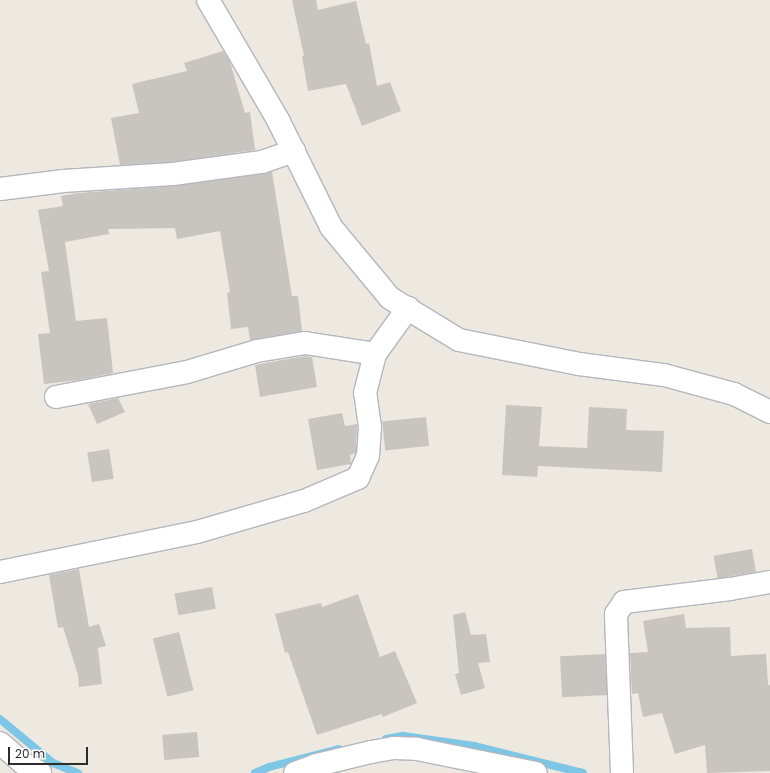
<!DOCTYPE html>
<html>
<head>
<meta charset="utf-8">
<style>
	body { margin:0 }
	#map { position:relative; width:770px; height:773px; overflow:hidden; background:#ede8e0; font-family:Poppins,sans-serif }
	div>[style] { position:absolute }
	[style*='--x'] { left:calc(var(--x)*1px); top:calc(var(--y)*1px); width:calc(var(--w)*1px); rotate:calc(var(--a)*1deg) }
	.stream>* { height:8px; margin:-4px; padding:0 4px; transform-origin:4px; border-radius:4px; background:#7dc6e5 }
	.building>* { inset:0; background:#c8c4bf; transform-origin:0 0 }
	.roads { filter:drop-shadow(1px 0 #b3b6be) drop-shadow(-1px 0 #b3b6be) drop-shadow(0 1px #b3b6be) drop-shadow(0 -1px #b3b6be) }
	.street>* { height:22px; margin:-11px; padding:0 11px; transform-origin:11px; border-radius:11px; background:#fff }
	.secondary>* { height:22px; margin:-11px; padding:0 11px; transform-origin:11px; border-radius:11px; background:#fff }
	span { translate:-50% -50%; white-space:nowrap; text-align:center; line-height:1.15; -webkit-text-stroke:3.5px #fff; paint-order:stroke }
	.scale { position:absolute; left:8px; top:747px; width:80px; height:18px; box-sizing:border-box; border:2px solid #2c2c2c; border-top:0; padding-left:5px; font-size:12px; line-height:14px; white-space:nowrap; color:#2c2c2c; -webkit-text-stroke:3px #fff; paint-order:stroke }
</style>
</head>
<body>
<div id="map">
	<div class="stream">
		<div style="--x:0;--y:719;--w:69;--a:39.7"></div>
		<div style="--x:53;--y:763;--w:27;--a:22"></div>
		<div style="--x:386;--y:739;--w:17;--a:-10"></div>
		<div style="--x:403;--y:736;--w:72;--a:8"></div>
		<div style="--x:474;--y:746;--w:112;--a:13.9"></div>
		<div style="--x:255;--y:773;--w:15;--a:-23"></div>
		<div style="--x:269;--y:767;--w:72;--a:-14.4"></div>
	</div>
	<div class="building">
		<div style="clip-path:polygon(292px 0,316px 0,318px 10px,356px 1px,366px 44px,369px 43px,377px 86px,390px 82px,401px 111px,362px 126px,346px 84px,308px 91px,302px 56px,304px 56px)"></div>
		<div style="clip-path:polygon(223px 51px,230px 62px,245px 113px,250px 112px,255px 150px,172px 162px,120px 165px,111px 118px,139px 113px,132px 84px,187px 71px,184px 63px)"></div>
		<div style="clip-path:polygon(272px 172px,292px 296px,298px 296px,302px 331px,250px 340px,248px 327px,231px 329px,227px 293px,230px 292px,220px 231px,177px 239px,175px 228px,108px 229px,109px 234px,65px 242px,76px 321px,107px 318px,113px 373px,79px 380px,44px 384px,38px 334px,50px 333px,41px 272px,49px 271px,38px 210px,63px 206px,61px 196px,78px 193px,175px 186px)"></div>
		<div style="clip-path:polygon(305px 356px,312px 357px,317px 387px,260px 397px,255px 365px)"></div>
		<div style="clip-path:polygon(118px 398px,125px 412px,97px 424px,88px 404px)"></div>
		<div style="clip-path:polygon(506px 405px,542px 407px,539px 446px,587px 448px,589px 407px,627px 409px,626px 430px,664px 431px,662px 472px,538px 466px,537px 477px,502px 475px)"></div>
		<div style="clip-path:polygon(342px 413px,345px 426px,357px 424px,356px 453px,350px 455px,351px 464px,317px 470px,308px 419px)"></div>
		<div style="left:426px;top:417px;width:29px;height:44px;rotate:84deg"></div>
		<div style="left:109px;top:449px;width:30px;height:22px;rotate:81deg"></div>
		<div style="left:752px;top:549px;width:23px;height:39px;rotate:80deg"></div>
		<div style="clip-path:polygon(79px 569px,89px 627px,99px 624px,106px 646px,98px 648px,102px 684px,79px 687px,78px 675px,63px 627px,58px 628px,49px 575px)"></div>
		<div style="left:212px;top:587px;width:22px;height:38px;rotate:80deg"></div>
		<div style="clip-path:polygon(358px 594px,380px 657px,395px 651px,417px 703px,383px 717px,382px 714px,317px 735px,288px 652px,285px 653px,275px 614px,321px 603px,322px 607px)"></div>
		<div style="clip-path:polygon(465px 612px,471px 635px,486px 634px,490px 662px,478px 663px,485px 688px,461px 695px,455px 674px,459px 673px,453px 615px)"></div>
		<div style="clip-path:polygon(684px 614px,686px 628px,730px 627px,731px 656px,766px 654px,768px 685px,770px 685px,770px 771px,707px 773px,705px 745px,675px 754px,662px 713px,643px 717px,638px 693px,632px 694px,630px 653px,648px 652px,643px 621px)"></div>
		<div style="left:179px;top:632px;width:60px;height:27px;rotate:76deg"></div>
		<div style="left:605px;top:654px;width:41px;height:45px;rotate:87deg"></div>
		<div style="left:197px;top:732px;width:25px;height:35px;rotate:85deg"></div>
	</div>
	<div class="roads">
		<div class="street">
			<div style="--x:0;--y:189;--w:64;--a:-7.2"></div>
			<div style="--x:63;--y:181;--w:110;--a:-3.6"></div>
			<div style="--x:173;--y:174;--w:90;--a:-7.7"></div>
			<div style="--x:262;--y:162;--w:34;--a:-19"></div>
			<div style="--x:56;--y:397;--w:133;--a:-10.8"></div>
			<div style="--x:187;--y:372;--w:73;--a:-16.7"></div>
			<div style="--x:257;--y:351;--w:49;--a:-9.5"></div>
			<div style="--x:305;--y:343;--w:71;--a:8.9"></div>
			<div style="--x:0;--y:572;--w:201;--a:-11.5"></div>
			<div style="--x:197;--y:532;--w:111;--a:-16.2"></div>
			<div style="--x:304;--y:501;--w:59;--a:-23.1"></div>
			<div style="--x:358;--y:478;--w:24;--a:-66"></div>
			<div style="--x:368;--y:456;--w:29;--a:-86"></div>
			<div style="--x:370;--y:427;--w:34;--a:-98"></div>
			<div style="--x:365;--y:393;--w:40;--a:-75.6"></div>
			<div style="--x:375;--y:354;--w:57;--a:-54.3"></div>
			<div style="--x:0;--y:743;--w:30;--a:41"></div>
			<div style="--x:23;--y:763;--w:20;--a:30"></div>
			<div style="--x:295;--y:773;--w:23;--a:-20"></div>
			<div style="--x:317;--y:765;--w:56;--a:-13.5"></div>
			<div style="--x:371;--y:752;--w:23;--a:-10"></div>
			<div style="--x:394;--y:748;--w:23;--a:2"></div>
			<div style="--x:417;--y:749;--w:121;--a:11.4"></div>
			<div style="--x:622;--y:773;--w:159;--a:-92.2"></div>
			<div style="--x:616;--y:614;--w:14;--a:-56"></div>
			<div style="--x:624;--y:602;--w:107;--a:-7"></div>
			<div style="--x:730;--y:589;--w:41;--a:-9.9"></div>
		</div>
		<div class="secondary">
			<div style="--x:208;--y:0;--w:139;--a:59.7"></div>
			<div style="--x:278;--y:120;--w:119;--a:63.6"></div>
			<div style="--x:331;--y:227;--w:92;--a:50.3"></div>
			<div style="--x:390;--y:298;--w:81;--a:31.3"></div>
			<div style="--x:459;--y:340;--w:122;--a:11.3"></div>
			<div style="--x:579;--y:364;--w:86;--a:7.4"></div>
			<div style="--x:664;--y:375;--w:73;--a:15.2"></div>
			<div style="--x:734;--y:394;--w:40;--a:26.6"></div>
		</div>
	</div>
	<div class="scale">20 m</div>
</div>
</body>
</html>
